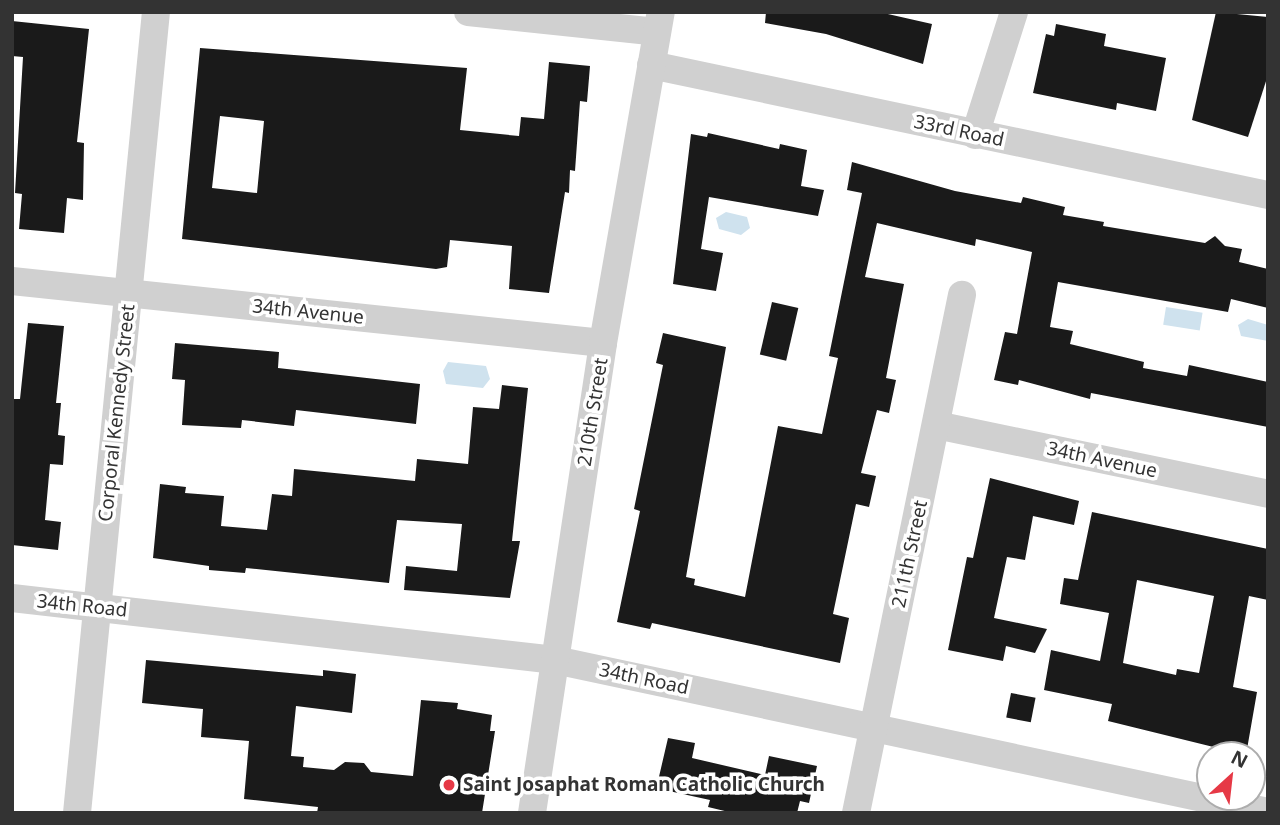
<!DOCTYPE html>
<html>
<head>
<meta charset="utf-8">
<style>
	body { margin:0 }
	#map { position:relative; width:1280px; height:825px; overflow:hidden; background:#fff; font-family:"Noto Sans",sans-serif }
	div>[style] { position:absolute }
	[style*='--x'] { left:calc(var(--x)*1px); top:calc(var(--y)*1px); width:calc(var(--w)*1px); rotate:calc(var(--a)*1deg) }
	.water>* { inset:0; background:#cfe2ee; transform-origin:0 0 }
	.building>* { inset:0; background:#1a1a1a; transform-origin:0 0 }
	.minor>* { height:28px; margin:-14px; padding:0 14px; transform-origin:14px; border-radius:14px; background:#d0d0d0 }
	.dots>* { width:19px; height:19px; translate:-50% -50%; box-sizing:border-box; border:4px solid #fff; border-radius:50% }
	span { translate:-50% -50%; white-space:nowrap; text-align:center; line-height:1.15; -webkit-text-stroke:7px #fff; paint-order:stroke }
	.street-label { font-size:19px; color:#333 }
	.poi-label { font-size:19px; color:#333; font-weight:700 }
	.left { translate:0 -50%; text-align:left }
	.frame { position:absolute; inset:0; border:14px solid #333; pointer-events:none }
	.north { position:absolute; left:1196px; top:741px; width:70px; height:70px; box-sizing:border-box; background:#fff; border:2px solid #adadad; border-radius:50%; rotate:27deg; font-size:19px; font-weight:700; line-height:28px; text-align:center; color:#333 }
	.north::after { content:''; display:block; margin:auto; width:24px; height:32px; background:#e63946; clip-path:polygon(50% 0,100% 100%,50% 72%,0 100%) }
</style>
</head>
<body>
<div id="map">
	<div class="water">
		<div style="clip-path:polygon(726px 212px,747px 217px,750px 228px,741px 235px,719px 229px,716px 218px)"></div>
		<div style="left:1166px;top:307px;width:37px;height:18px;rotate:9deg"></div>
		<div style="clip-path:polygon(1248px 319px,1268px 325px,1268px 341px,1241px 336px,1238px 325px)"></div>
		<div style="clip-path:polygon(448px 362px,486px 366px,490px 379px,483px 388px,446px 384px,443px 371px)"></div>
	</div>
	<div class="building">
		<div style="clip-path:polygon(766px 12px,879px 12px,932px 24px,923px 64px,826px 34px,765px 23px)"></div>
		<div style="clip-path:polygon(1216px 12px,1268px 17px,1268px 75px,1248px 137px,1192px 120px)"></div>
		<div style="clip-path:polygon(12px 21px,89px 29px,77px 142px,84px 143px,83px 200px,67px 198px,64px 233px,19px 229px,22px 194px,15px 193px,23px 57px,12px 56px)"></div>
		<div style="clip-path:polygon(1056px 24px,1106px 34px,1104px 46px,1166px 58px,1156px 111px,1117px 103px,1116px 110px,1033px 93px,1046px 34px,1054px 36px)"></div>
		<div style="clip-path:polygon(evenodd,200px 48px,467px 68px,460px 130px,519px 136px,521px 117px,544px 119px,549px 62px,590px 66px,587px 102px,580px 101px,575px 171px,570px 170px,569px 193px,565px 192px,549px 293px,509px 289px,512px 246px,450px 240px,447px 267px,436px 269px,182px 239px,200px 48px,220px 116px,264px 121px,257px 193px,212px 188px,220px 116px)"></div>
		<div style="clip-path:polygon(708px 133px,779px 149px,780px 144px,807px 150px,801px 186px,824px 190px,818px 216px,709px 197px,701px 249px,723px 253px,716px 291px,673px 284px,691px 134px,707px 137px)"></div>
		<div style="clip-path:polygon(852px 162px,955px 191px,1021px 203px,1023px 197px,1065px 207px,1063px 215px,1104px 222px,1103px 226px,1205px 243px,1215px 236px,1225px 246px,1242px 249px,1239px 262px,1268px 269px,1268px 308px,1231px 299px,1228px 312px,1058px 282px,1050px 327px,1073px 331px,1070px 344px,1144px 362px,1143px 368px,1187px 376px,1189px 365px,1268px 382px,1268px 427px,1091px 393px,1090px 399px,1019px 380px,1018px 385px,994px 380px,1005px 332px,1017px 334px,1032px 252px,976px 239px,975px 246px,877px 223px,865px 277px,904px 284px,886px 378px,896px 380px,889px 413px,877px 410px,861px 473px,876px 476px,869px 507px,856px 504px,833px 614px,849px 618px,840px 663px,652px 623px,650px 629px,617px 622px,640px 511px,634px 509px,663px 365px,656px 363px,663px 333px,726px 347px,686px 577px,695px 579px,694px 585px,745px 597px,778px 426px,822px 434px,838px 358px,829px 356px,862px 193px,847px 190px)"></div>
		<div style="left:772px;top:302px;width:27px;height:54px;rotate:13deg"></div>
		<div style="clip-path:polygon(28px 323px,64px 326px,56px 403px,61px 403px,58px 435px,65px 436px,63px 465px,50px 464px,45px 520px,61px 522px,58px 550px,12px 545px,12px 399px,20px 399px)"></div>
		<div style="clip-path:polygon(175px 343px,279px 352px,278px 368px,420px 384px,416px 424px,296px 410px,294px 426px,242px 420px,241px 428px,182px 425px,185px 380px,172px 379px)"></div>
		<div style="clip-path:polygon(502px 385px,528px 388px,512px 541px,520px 541px,510px 598px,404px 590px,406px 566px,457px 571px,462px 524px,397px 520px,389px 583px,246px 568px,245px 573px,209px 570px,209px 566px,153px 558px,160px 484px,186px 487px,185px 493px,224px 496px,221px 526px,267px 530px,272px 494px,292px 496px,294px 469px,415px 481px,417px 459px,468px 464px,473px 407px,499px 409px)"></div>
		<div style="clip-path:polygon(990px 478px,1079px 501px,1074px 525px,1033px 516px,1025px 560px,1007px 557px,994px 618px,1047px 629px,1035px 653px,1006px 646px,1003px 661px,948px 650px,967px 557px,973px 558px)"></div>
		<div style="clip-path:polygon(evenodd,1092px 512px,1268px 549px,1268px 600px,1249px 596px,1233px 687px,1257px 692px,1246px 755px,1108px 721px,1112px 704px,1044px 690px,1051px 650px,1100px 661px,1109px 613px,1060px 604px,1064px 578px,1078px 580px,1092px 512px,1137px 580px,1214px 596px,1199px 673px,1177px 669px,1176px 675px,1123px 663px,1137px 580px)"></div>
		<div style="clip-path:polygon(146px 660px,323px 676px,323px 670px,356px 674px,352px 713px,296px 706px,291px 756px,304px 757px,303px 767px,334px 770px,345px 762px,364px 763px,371px 772px,413px 776px,421px 700px,458px 703px,457px 709px,492px 715px,490px 731px,495px 731px,482px 813px,317px 813px,318px 807px,244px 799px,249px 741px,201px 737px,203px 709px,142px 703px)"></div>
		<div style="left:1011px;top:693px;width:25px;height:25px;rotate:11deg"></div>
		<div style="clip-path:polygon(668px 738px,695px 743px,692px 758px,765px 775px,769px 756px,817px 766px,809px 803px,800px 801px,797px 813px,733px 813px,708px 807px,710px 800px,669px 791px,671px 783px,658px 781px)"></div>
	</div>
	<div class="minor">
		<div style="--x:468;--y:12;--w:190;--a:6"></div>
		<div style="--x:651;--y:65;--w:631;--a:11.9"></div>
		<div style="--x:975;--y:135;--w:129;--a:-72.4"></div>
		<div style="--x:12;--y:281;--w:594;--a:5.99"></div>
		<div style="--x:936;--y:425;--w:339;--a:11.7"></div>
		<div style="--x:12;--y:598;--w:547;--a:6.51"></div>
		<div style="--x:555;--y:660;--w:729;--a:12.03"></div>
		<div style="--x:77;--y:813;--w:805;--a:-84.37"></div>
		<div style="--x:532;--y:813;--w:475;--a:-81.4"></div>
		<div style="--x:603;--y:343;--w:336;--a:-80.1"></div>
		<div style="--x:856;--y:813;--w:529;--a:-78.44"></div>
	</div>
	<div class="dots">
		<div style="left:449px;top:785px;background:#e63946"></div>
	</div>
	<div class="street-label">
		<span style="left:959px;top:131px;rotate:12deg">33rd Road</span>
		<span style="left:308px;top:312px;rotate:6deg">34th Avenue</span>
		<span style="left:593px;top:412px;rotate:-81deg">210th Street</span>
		<span style="left:117px;top:413px;rotate:-84deg">Corporal Kennedy Street</span>
		<span style="left:1102px;top:460px;rotate:12deg">34th Avenue</span>
		<span style="left:910px;top:554px;rotate:-78deg">211th Street</span>
		<span style="left:82px;top:606px;rotate:6deg">34th Road</span>
		<span style="left:644px;top:679px;rotate:12deg">34th Road</span>
	</div>
	<div class="poi-label">
		<span class="left" style="left:463px;top:785px">Saint Josaphat Roman Catholic Church</span>
	</div>
	<div class="frame"></div>
	<div class="north">N</div>
</div>
</body>
</html>
